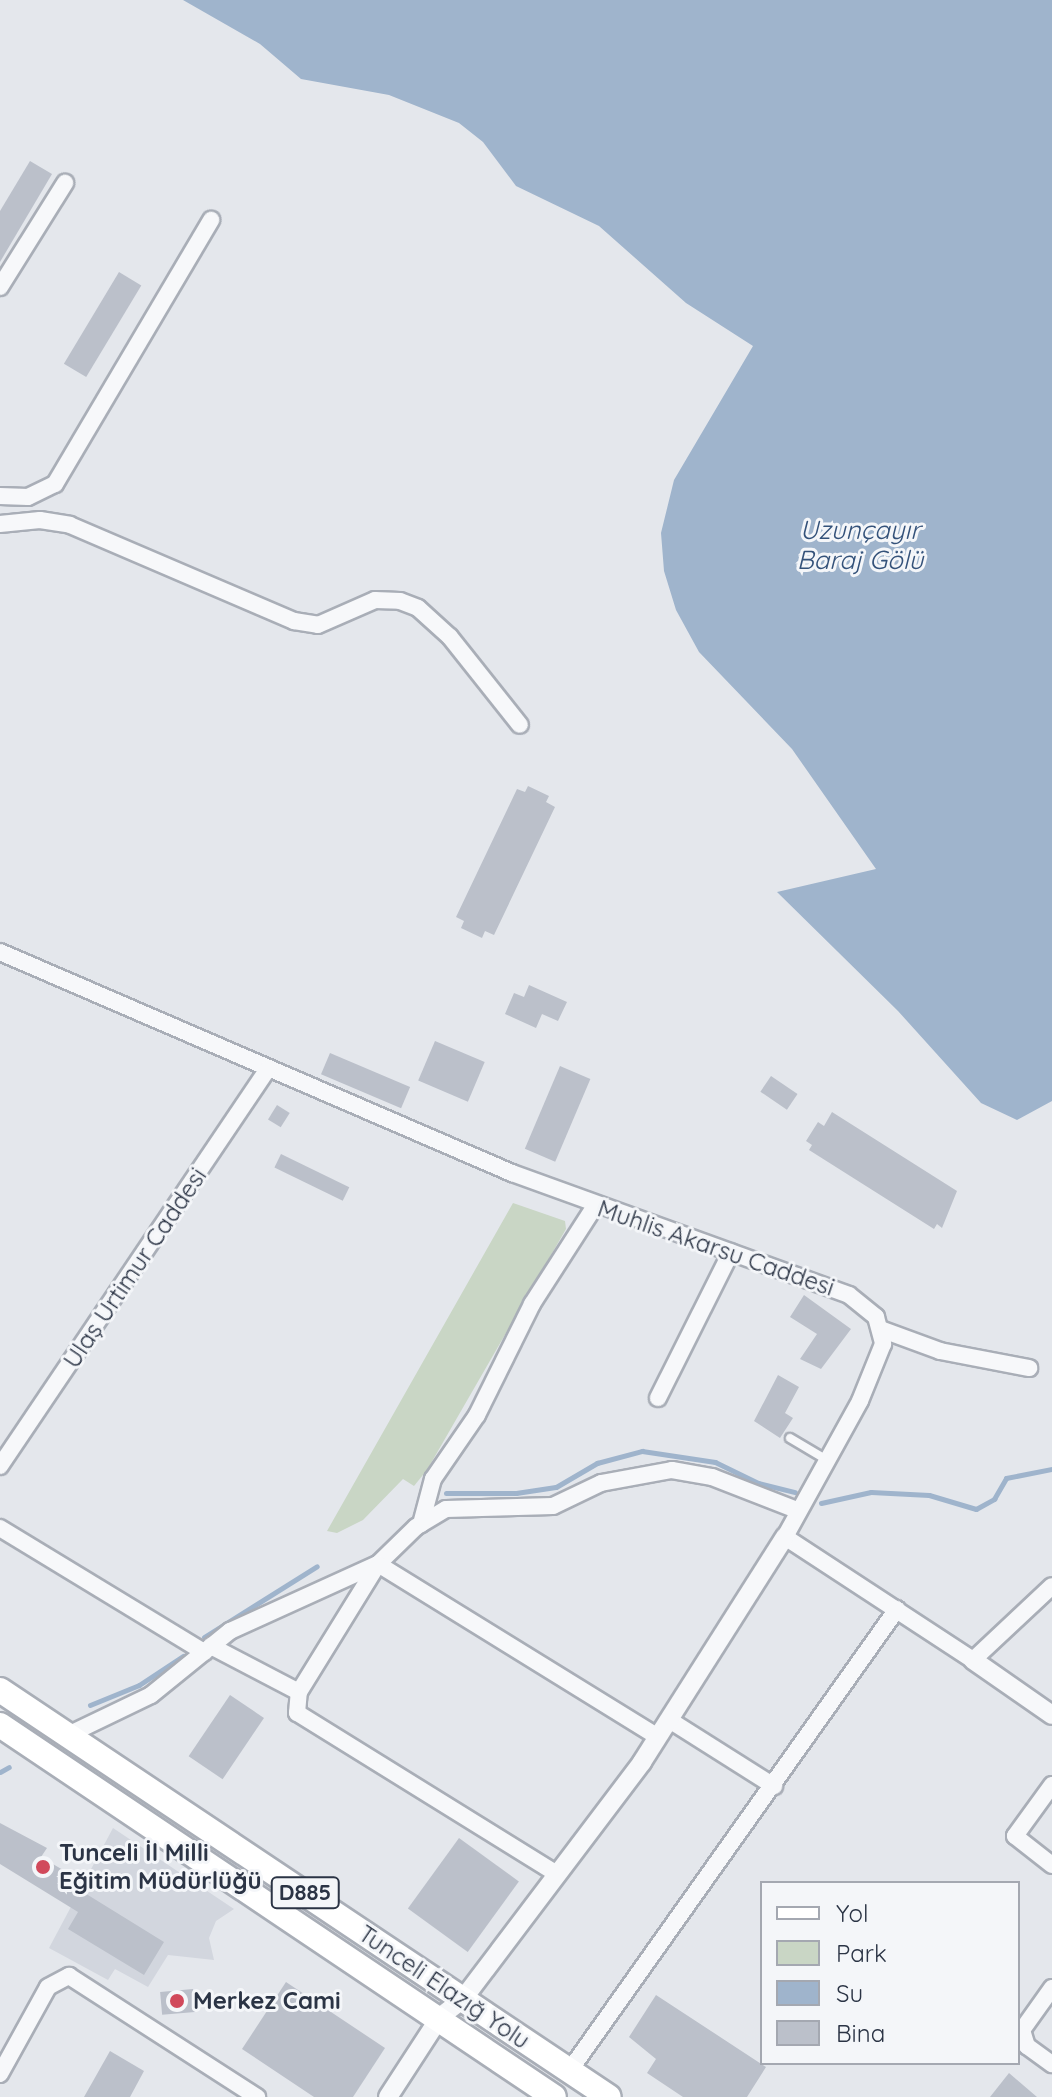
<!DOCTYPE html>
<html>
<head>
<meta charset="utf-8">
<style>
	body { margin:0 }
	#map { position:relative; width:1052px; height:2097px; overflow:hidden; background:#e4e7ec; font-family:Quicksand,sans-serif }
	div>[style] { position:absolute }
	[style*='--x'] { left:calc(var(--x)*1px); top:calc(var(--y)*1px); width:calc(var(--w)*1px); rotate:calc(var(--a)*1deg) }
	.built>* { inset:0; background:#d2d6de }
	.green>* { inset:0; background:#c9d6c5 }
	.water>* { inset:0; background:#9fb4cc }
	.stream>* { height:5px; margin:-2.5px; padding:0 2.5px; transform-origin:2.5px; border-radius:2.5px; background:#9fb4cc }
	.building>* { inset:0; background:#bbc0ca; transform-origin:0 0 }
	.roads { filter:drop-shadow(2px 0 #a9aeb7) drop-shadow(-2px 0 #a9aeb7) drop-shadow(0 2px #a9aeb7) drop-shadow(0 -2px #a9aeb7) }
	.service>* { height:8px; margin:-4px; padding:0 4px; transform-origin:4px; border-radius:4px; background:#f7f8fa }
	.minor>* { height:16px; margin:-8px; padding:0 8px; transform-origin:8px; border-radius:8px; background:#f7f8fa }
	.tertiary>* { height:18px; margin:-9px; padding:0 9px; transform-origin:9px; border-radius:9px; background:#f7f8fa }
	.primary>* { height:24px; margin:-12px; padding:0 12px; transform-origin:12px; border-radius:12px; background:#fff }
	.dots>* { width:22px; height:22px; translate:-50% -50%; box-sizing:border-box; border:4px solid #f4f6f9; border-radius:50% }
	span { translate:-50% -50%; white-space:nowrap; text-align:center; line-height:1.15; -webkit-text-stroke:6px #f4f6f9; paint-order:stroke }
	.shield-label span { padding:2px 6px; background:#f4f6f9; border:2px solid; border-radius:6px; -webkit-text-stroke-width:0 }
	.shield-label { font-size:22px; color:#2b3445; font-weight:700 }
	.street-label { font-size:24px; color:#2b3445 }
	.poi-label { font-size:24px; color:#2b3445; font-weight:700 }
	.left { translate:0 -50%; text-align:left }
	.water-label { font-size:26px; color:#34527a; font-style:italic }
	.legend { position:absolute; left:760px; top:1881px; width:260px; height:184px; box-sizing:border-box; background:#f4f6f9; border:2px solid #a4a8b1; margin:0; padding:10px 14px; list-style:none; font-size:24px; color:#2b3445 }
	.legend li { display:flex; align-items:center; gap:16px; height:40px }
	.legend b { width:40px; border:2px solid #a4a8b1 }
</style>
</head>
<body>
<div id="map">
	<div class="built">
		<div style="clip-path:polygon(113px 1828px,234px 1909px,216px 1921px,209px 1938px,214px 1960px,168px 1955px,148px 1987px,115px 1969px,108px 1980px,49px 1948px)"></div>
	</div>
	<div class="green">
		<div style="clip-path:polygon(513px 1203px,565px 1221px,566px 1229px,427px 1470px,414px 1486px,403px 1479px,363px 1520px,337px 1533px,327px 1531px)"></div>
	</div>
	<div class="water">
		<div style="clip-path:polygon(183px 0,1052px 0,1052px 1101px,1017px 1120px,981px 1103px,898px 1011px,777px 892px,876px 869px,792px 749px,699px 652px,676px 610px,664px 571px,661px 533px,674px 480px,753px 346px,686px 303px,599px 226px,516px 186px,483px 142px,459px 123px,389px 95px,301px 79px,260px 44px)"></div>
	</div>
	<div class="stream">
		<div style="--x:446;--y:1493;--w:70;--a:0"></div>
		<div style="--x:516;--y:1493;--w:40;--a:-8.5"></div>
		<div style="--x:556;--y:1487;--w:48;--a:-30.3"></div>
		<div style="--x:597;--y:1463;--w:47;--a:-14.9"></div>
		<div style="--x:642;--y:1451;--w:74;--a:8.6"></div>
		<div style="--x:715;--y:1462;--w:48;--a:26"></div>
		<div style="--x:758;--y:1483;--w:38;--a:14"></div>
		<div style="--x:821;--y:1503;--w:51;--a:-12.4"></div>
		<div style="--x:871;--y:1492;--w:58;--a:3"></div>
		<div style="--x:929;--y:1495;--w:49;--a:16.6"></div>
		<div style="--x:976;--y:1509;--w:21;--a:-29"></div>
		<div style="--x:994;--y:1499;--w:24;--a:-60"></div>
		<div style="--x:1006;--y:1478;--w:47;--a:-11.1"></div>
		<div style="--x:204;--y:1637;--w:133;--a:-32.1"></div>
		<div style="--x:90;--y:1705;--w:53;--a:-22.2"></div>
		<div style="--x:139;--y:1685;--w:53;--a:-33.4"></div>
		<div style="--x:0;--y:1772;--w:10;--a:-29"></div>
	</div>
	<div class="building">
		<div style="clip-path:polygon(30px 161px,52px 174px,0 262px,0 211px)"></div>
		<div style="left:119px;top:272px;width:26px;height:107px;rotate:31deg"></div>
		<div style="clip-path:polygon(528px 786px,549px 796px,546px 802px,555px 807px,494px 935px,485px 931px,482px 938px,461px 928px,464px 921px,456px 917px,517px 789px,525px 792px)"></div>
		<div style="clip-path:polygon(529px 985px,567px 1002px,558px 1021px,542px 1014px,536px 1028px,505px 1014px,514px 993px,524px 997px)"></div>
		<div style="left:435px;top:1041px;width:54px;height:43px;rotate:23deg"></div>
		<div style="left:330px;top:1053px;width:87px;height:23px;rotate:23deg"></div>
		<div style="left:560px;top:1066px;width:33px;height:90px;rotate:23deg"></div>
		<div style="left:771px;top:1076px;width:32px;height:19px;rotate:34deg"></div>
		<div style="left:277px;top:1105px;width:15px;height:17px;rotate:32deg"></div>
		<div style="clip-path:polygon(832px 1112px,957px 1191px,942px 1228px,937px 1224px,934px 1229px,809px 1150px,812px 1145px,806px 1141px,818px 1122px,824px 1126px)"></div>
		<div style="left:281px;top:1154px;width:76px;height:15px;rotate:26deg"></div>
		<div style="clip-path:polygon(804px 1295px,851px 1329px,821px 1369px,800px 1359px,817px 1334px,790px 1317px)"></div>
		<div style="clip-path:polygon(778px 1375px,799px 1387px,785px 1413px,793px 1418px,780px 1438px,754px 1421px)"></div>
		<div style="left:230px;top:1695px;width:41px;height:74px;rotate:34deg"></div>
		<div style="clip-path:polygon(0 1823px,47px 1848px,41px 1857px,80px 1880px,75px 1887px,164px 1942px,144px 1975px,68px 1929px,78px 1912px,0 1864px)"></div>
		<div style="left:459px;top:1838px;width:74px;height:87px;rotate:36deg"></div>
		<div style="clip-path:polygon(286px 1982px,385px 2048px,353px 2097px,314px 2097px,242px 2049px)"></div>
		<div style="left:193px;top:1989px;width:23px;height:33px;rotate:85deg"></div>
		<div style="clip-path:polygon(656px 1995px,766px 2067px,747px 2097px,683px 2097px,647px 2073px,656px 2059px,629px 2037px)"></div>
		<div style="clip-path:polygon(110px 2051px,144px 2071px,130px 2097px,84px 2097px)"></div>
		<div style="clip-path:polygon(1009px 2073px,1037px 2097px,990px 2097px)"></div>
	</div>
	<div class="roads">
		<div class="service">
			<div style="--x:790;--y:1438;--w:43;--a:30.7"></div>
		</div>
		<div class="minor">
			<div style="--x:0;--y:287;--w:123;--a:-58"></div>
			<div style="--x:0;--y:496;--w:28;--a:2"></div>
			<div style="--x:28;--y:497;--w:30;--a:-26"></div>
			<div style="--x:55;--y:484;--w:307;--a:-59.4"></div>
			<div style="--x:0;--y:524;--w:40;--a:-5.7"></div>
			<div style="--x:40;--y:520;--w:30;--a:9"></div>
			<div style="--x:70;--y:525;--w:244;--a:23.2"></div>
			<div style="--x:294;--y:621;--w:24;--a:9"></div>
			<div style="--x:318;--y:625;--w:62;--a:-23.7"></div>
			<div style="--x:375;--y:600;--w:25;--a:2"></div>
			<div style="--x:400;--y:601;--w:19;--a:21"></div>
			<div style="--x:418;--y:608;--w:43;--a:42.2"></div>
			<div style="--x:450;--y:637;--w:112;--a:51.5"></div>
			<div style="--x:0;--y:952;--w:558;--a:23.35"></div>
			<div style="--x:512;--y:1173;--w:358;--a:19.9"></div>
			<div style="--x:849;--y:1295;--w:35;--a:39"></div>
			<div style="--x:876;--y:1317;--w:28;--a:75"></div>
			<div style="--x:883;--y:1344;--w:61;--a:112"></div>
			<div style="--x:860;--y:1401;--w:155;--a:118.9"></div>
			<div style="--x:785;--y:1537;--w:225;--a:33.2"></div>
			<div style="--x:973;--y:1660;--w:108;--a:-43.1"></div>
			<div style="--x:883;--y:1330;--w:61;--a:20.2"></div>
			<div style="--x:940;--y:1351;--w:91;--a:10.8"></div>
			<div style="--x:658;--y:1398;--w:163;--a:-63.4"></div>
			<div style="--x:0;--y:1466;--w:479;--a:-56"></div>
			<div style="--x:421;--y:1524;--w:47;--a:-75.1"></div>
			<div style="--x:433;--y:1479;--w:78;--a:-55.5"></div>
			<div style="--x:477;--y:1415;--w:124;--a:-63.6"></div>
			<div style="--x:532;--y:1304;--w:117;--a:-57.3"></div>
			<div style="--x:0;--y:1528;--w:239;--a:31.3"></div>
			<div style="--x:211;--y:1646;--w:99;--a:27.6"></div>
			<div style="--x:671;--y:1721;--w:122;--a:32.3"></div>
			<div style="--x:68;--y:1735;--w:92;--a:-25.7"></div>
			<div style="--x:151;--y:1695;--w:102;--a:-39"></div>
			<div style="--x:230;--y:1631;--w:162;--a:-24.4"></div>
			<div style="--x:378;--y:1564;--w:53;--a:-44.2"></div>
			<div style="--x:416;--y:1527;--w:35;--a:-31"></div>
			<div style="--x:446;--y:1509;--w:107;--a:-1.6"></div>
			<div style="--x:553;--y:1506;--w:53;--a:-25.6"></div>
			<div style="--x:601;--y:1483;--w:72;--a:-10.4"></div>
			<div style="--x:672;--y:1470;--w:41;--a:9.9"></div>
			<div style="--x:712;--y:1477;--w:93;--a:21.3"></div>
			<div style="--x:1052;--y:1785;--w:63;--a:126"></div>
			<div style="--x:1015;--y:1836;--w:47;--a:38.1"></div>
			<div style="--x:557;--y:1874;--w:306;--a:-148.2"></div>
			<div style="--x:297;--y:1713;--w:21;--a:-85"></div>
			<div style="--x:299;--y:1692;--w:150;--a:-58.3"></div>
			<div style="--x:378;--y:1564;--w:328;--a:31.7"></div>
			<div style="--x:1052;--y:1988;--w:52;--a:125.5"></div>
			<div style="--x:1022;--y:2030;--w:17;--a:73"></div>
			<div style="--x:1027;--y:2046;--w:31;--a:36"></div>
			<div style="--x:570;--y:2070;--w:565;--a:-54.65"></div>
			<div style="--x:0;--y:2074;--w:99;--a:-61.1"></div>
			<div style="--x:48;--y:1987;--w:24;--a:-28"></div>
			<div style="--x:69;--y:1976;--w:224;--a:32.8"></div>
		</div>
		<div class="tertiary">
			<div style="--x:973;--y:1660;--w:96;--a:34.8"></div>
			<div style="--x:388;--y:2097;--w:95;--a:-57"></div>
			<div style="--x:440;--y:2017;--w:29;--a:-38"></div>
			<div style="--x:463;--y:1999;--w:297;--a:-52.9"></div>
			<div style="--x:642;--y:1762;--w:267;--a:-57.6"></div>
		</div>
		<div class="primary">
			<div style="--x:0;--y:1690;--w:732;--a:33.76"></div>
			<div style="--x:0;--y:1725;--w:667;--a:33.88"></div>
		</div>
	</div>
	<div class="dots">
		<div style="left:43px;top:1867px;background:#d1495b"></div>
		<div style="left:177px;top:2001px;background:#d1495b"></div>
	</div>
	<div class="shield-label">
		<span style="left:305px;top:1893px">D885</span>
	</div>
	<div class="street-label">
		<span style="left:716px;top:1248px;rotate:19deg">Muhlis Akarsu Caddesi</span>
		<span style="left:135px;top:1268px;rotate:-56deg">Ulaş Urtimur Caddesi</span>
		<span style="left:444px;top:1987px;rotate:34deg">Tunceli Elazığ Yolu</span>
	</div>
	<div class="poi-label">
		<span class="left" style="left:59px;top:1867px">Tunceli İl Milli<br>Eğitim Müdürlüğü</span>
		<span class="left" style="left:193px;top:2001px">Merkez Cami</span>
	</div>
	<div class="water-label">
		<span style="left:860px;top:545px">Uzunçayır<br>Baraj Gölü</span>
	</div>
	<ul class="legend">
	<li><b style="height:10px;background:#fff"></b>Yol</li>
	<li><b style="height:22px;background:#c9d6c5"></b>Park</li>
	<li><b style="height:22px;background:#9fb4cc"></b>Su</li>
	<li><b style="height:22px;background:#bbc0ca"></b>Bina</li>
	</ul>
</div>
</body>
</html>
